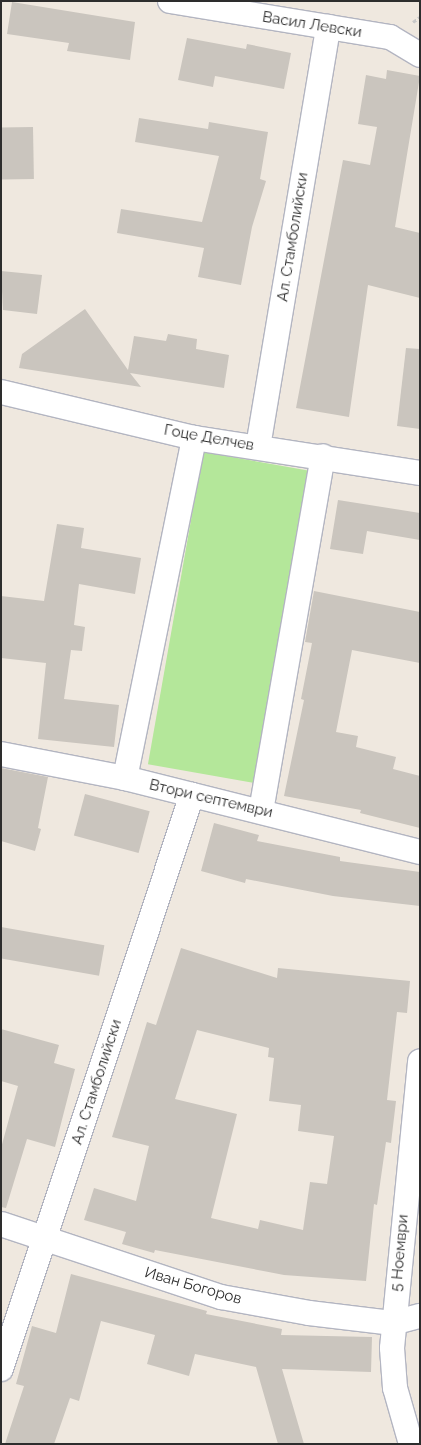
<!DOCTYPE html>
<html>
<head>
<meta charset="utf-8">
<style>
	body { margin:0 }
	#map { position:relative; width:421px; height:1445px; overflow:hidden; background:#efe8df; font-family:Raleway,sans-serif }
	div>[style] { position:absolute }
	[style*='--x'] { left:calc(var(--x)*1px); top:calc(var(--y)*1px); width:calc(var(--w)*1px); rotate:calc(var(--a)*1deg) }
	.green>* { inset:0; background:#b4e79a; transform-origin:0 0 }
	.building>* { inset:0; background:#cac5be; transform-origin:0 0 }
	.path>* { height:3px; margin-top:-1.5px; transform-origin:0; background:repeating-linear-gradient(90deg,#c8c8c8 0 4px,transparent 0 6.5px) }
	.roads { filter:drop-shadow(1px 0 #b3b5c1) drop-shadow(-1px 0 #b3b5c1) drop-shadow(0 1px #b3b5c1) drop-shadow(0 -1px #b3b5c1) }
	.street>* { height:24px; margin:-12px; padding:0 12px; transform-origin:12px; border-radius:12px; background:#fff }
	span { translate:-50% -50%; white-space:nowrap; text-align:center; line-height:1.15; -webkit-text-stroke:4.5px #fff; paint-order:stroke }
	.street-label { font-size:15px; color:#2d2d2d }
	.frame { position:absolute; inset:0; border:2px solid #2d2d2d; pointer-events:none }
</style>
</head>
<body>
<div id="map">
	<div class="green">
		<div style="left:203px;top:452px;width:108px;height:317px;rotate:10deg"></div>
	</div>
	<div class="building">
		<div style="clip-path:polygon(12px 2px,135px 22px,130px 60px,67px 51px,69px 43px,7px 34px)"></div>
		<div style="clip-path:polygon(187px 38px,246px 49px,247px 44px,291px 53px,284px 89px,215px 76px,213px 87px,178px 80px)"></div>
		<div style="clip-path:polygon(387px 70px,420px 76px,395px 227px,420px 233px,420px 298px,368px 285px,349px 417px,296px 408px,343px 160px,370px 165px,377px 127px,358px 124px,366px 75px,386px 79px)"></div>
		<div style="clip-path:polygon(139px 118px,208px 129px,209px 122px,268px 132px,260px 179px,266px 181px,252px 227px,241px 285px,198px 277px,204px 248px,117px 233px,121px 209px,202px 222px,219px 156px,135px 142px)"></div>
		<div style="left:33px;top:127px;width:52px;height:32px;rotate:89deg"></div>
		<div style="clip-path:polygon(1px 271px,42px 275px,37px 314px,3px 310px)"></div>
		<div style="clip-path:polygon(85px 309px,128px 370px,134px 336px,166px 341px,168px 334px,197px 339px,196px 349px,229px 355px,224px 388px,130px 373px,141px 387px,19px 368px,22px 354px)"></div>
		<div style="clip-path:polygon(406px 348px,420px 349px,420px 429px,397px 426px)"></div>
		<div style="clip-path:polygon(338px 500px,420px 513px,420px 540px,367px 531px,363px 554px,330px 549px)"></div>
		<div style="clip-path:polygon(57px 524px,84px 528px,81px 548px,141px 558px,135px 594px,79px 584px,74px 625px,85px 627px,82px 651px,71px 650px,64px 699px,119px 705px,114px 747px,38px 739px,46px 663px,1px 658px,1px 596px,44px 601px)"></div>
		<div style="clip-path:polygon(314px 591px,420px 612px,420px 663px,352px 650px,336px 732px,358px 736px,356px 747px,396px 757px,393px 769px,420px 776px,420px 828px,360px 813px,361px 810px,284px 796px,304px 700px,301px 699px,312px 643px,305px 642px)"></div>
		<div style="clip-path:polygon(1px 768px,48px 777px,38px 828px,41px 829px,35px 851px,1px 841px)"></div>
		<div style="left:85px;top:794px;width:67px;height:43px;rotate:15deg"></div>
		<div style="clip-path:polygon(214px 823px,259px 835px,257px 841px,340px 857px,340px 861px,420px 872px,420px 906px,333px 896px,246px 879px,245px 883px,201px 871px)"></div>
		<div style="left:1px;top:927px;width:105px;height:31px;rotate:10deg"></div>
		<div style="clip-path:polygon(evenodd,181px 948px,277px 978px,278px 968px,410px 981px,407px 1013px,397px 1012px,387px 1100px,396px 1101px,391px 1143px,386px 1142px,377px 1205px,374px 1204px,366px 1281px,284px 1275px,155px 1250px,154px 1253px,122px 1244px,126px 1232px,84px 1220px,94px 1188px,136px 1201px,149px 1146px,112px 1137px,147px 1022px,156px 1025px,181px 948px,197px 1030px,269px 1048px,268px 1057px,274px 1058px,269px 1101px,301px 1105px,298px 1131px,334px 1136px,327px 1184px,310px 1182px,303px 1230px,260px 1220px,258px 1229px,211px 1218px,237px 1114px,175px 1099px,197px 1030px)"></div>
		<div style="clip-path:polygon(1px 1029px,59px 1045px,54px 1063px,75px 1069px,55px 1147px,27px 1139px,6px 1208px,1px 1207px,1px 1148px,18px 1086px,1px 1081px)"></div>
		<div style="clip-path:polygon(71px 1274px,207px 1311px,206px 1314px,282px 1329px,281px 1335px,372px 1337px,371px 1372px,282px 1369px,304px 1444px,278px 1444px,256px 1367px,195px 1354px,189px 1376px,147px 1364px,155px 1335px,101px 1321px,79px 1401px,70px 1398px,54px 1444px,5px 1444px,24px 1386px,16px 1384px,32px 1326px,56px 1333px)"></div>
	</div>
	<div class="path">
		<div style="--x:413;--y:22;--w:9;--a:-36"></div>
	</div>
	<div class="roads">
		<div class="street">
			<div style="--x:170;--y:1;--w:223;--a:9.3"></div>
			<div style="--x:390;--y:37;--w:35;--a:31"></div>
			<div style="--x:1;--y:392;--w:198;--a:13.4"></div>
			<div style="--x:194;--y:438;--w:229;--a:8.8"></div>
			<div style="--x:258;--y:447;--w:426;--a:-80.5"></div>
			<div style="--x:1;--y:754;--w:126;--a:11"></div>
			<div style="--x:125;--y:778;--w:304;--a:14.1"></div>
			<div style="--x:125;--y:778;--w:347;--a:-78.5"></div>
			<div style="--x:261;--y:811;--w:360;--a:-80.1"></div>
			<div style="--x:1;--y:1224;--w:232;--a:18.4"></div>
			<div style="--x:221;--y:1297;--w:89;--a:10.3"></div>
			<div style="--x:309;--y:1313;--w:85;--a:6.8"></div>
			<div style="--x:393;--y:1323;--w:28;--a:-15"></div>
			<div style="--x:1;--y:1369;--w:605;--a:-71.6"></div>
			<div style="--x:411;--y:1444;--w:58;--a:-105.9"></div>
			<div style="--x:395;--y:1388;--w:40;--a:-94.3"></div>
			<div style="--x:392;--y:1348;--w:288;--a:-84.4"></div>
		</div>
	</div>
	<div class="street-label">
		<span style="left:312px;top:25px;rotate:9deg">Васил Левски</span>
		<span style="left:293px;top:237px;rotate:-81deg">Ал. Стамболийски</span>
		<span style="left:209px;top:438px;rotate:10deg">Гоце Делчев</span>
		<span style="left:211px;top:799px;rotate:13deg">Втори септември</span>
		<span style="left:97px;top:1082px;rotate:-72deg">Ал. Стамболийски</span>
		<span style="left:400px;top:1253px;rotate:-85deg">5 Ноември</span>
		<span style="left:193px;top:1286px;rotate:16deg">Иван Богоров</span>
	</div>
	<div class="frame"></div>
</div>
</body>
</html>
